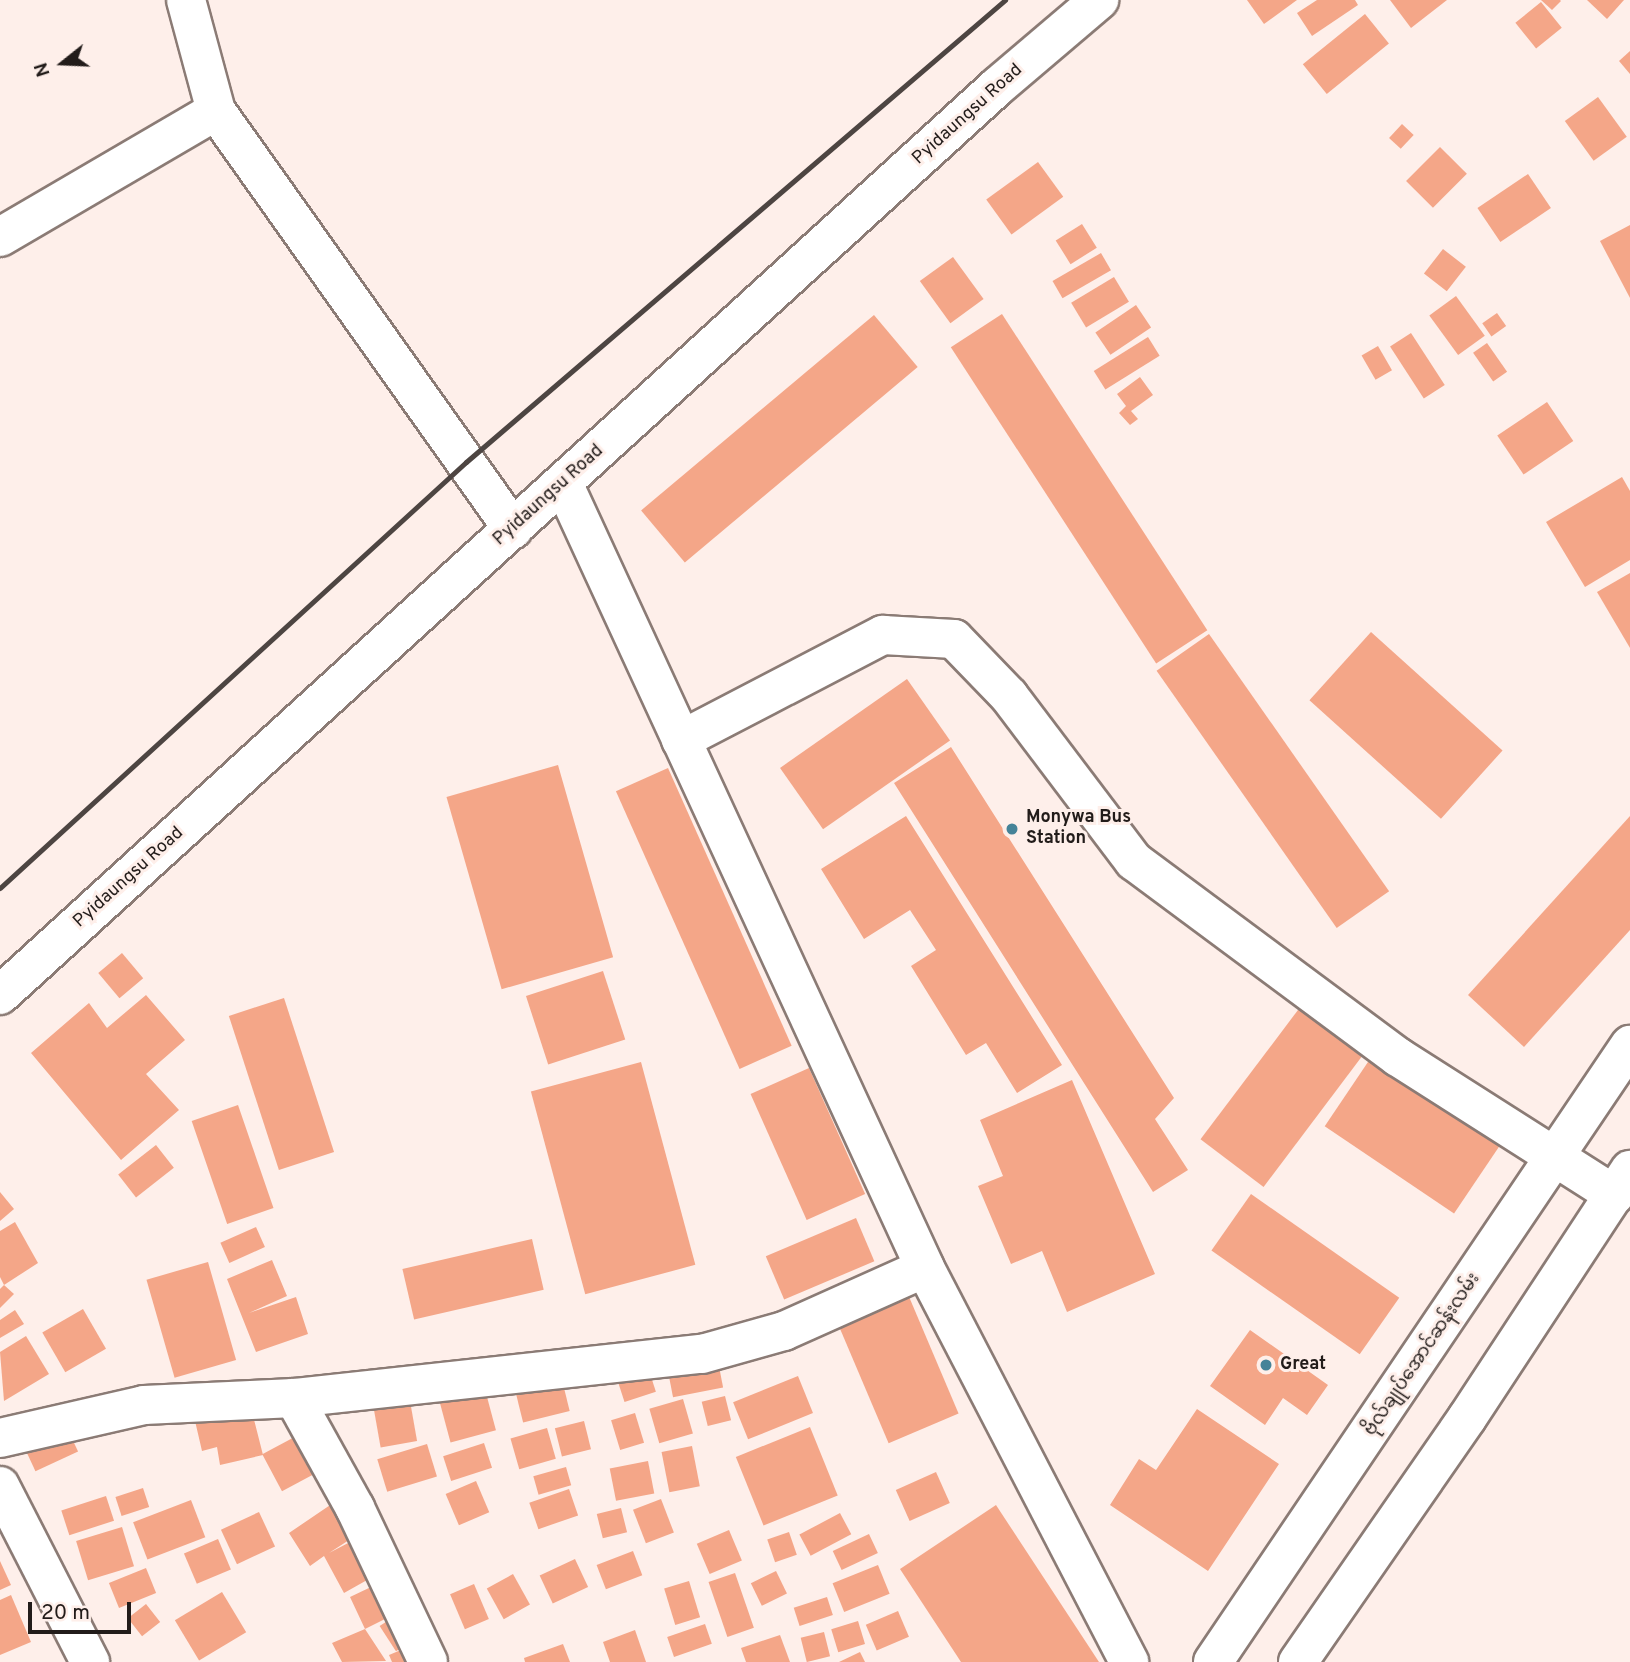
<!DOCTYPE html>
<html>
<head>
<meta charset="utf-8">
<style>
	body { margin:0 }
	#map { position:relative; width:1630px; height:1662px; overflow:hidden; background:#feefea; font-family:Overpass,"Noto Sans Myanmar",sans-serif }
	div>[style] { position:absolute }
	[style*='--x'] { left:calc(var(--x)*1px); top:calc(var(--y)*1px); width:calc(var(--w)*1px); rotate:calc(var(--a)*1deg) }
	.building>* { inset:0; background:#f4a688; transform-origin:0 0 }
	.roads { filter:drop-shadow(2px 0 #8b7b75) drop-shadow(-2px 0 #8b7b75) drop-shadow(0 2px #8b7b75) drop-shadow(0 -2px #8b7b75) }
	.minor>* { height:38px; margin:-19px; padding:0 19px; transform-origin:19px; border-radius:19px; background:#fff }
	.highway>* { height:38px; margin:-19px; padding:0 19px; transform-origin:19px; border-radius:19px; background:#fff }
	.rail>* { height:5px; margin:-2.5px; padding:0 2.5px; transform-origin:2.5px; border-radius:2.5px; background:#4d4542 }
	.dots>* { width:19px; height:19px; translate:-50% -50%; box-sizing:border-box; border:4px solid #feefea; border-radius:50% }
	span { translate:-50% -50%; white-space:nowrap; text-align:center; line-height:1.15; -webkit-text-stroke:6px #feefea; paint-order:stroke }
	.street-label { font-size:18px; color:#221c1a }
	.poi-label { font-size:18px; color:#221c1a; font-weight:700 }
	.left { translate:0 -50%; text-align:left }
	.north { position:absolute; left:28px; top:28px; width:70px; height:70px; -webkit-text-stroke:5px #feefea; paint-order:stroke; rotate:252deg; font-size:19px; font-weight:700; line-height:28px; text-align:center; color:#221c1a }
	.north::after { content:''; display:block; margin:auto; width:24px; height:32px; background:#221c1a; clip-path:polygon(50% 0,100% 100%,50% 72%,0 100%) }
	.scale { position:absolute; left:28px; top:1602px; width:103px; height:32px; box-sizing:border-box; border:4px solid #221c1a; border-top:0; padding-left:9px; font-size:21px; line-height:24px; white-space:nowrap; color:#221c1a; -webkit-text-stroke:5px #feefea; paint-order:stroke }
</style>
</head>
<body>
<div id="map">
	<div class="building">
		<div style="clip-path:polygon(1247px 0,1297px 0,1264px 24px)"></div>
		<div style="clip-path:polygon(1317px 0,1355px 0,1358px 5px,1312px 36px,1297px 13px)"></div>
		<div style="clip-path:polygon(1390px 0,1447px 0,1411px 28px)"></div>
		<div style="clip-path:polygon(1541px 0,1560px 0,1561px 1px,1552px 10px)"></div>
		<div style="clip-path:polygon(1587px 0,1624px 0,1607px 19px)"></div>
		<div style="left:1541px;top:2px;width:33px;height:33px;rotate:51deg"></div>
		<div style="left:1365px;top:14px;width:38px;height:80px;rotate:51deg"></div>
		<div style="clip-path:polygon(1630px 51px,1630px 74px,1619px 61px)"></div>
		<div style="left:1598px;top:97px;width:49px;height:41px;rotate:54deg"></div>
		<div style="left:1402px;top:124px;width:16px;height:19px;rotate:43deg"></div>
		<div style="left:1440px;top:147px;width:38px;height:48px;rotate:45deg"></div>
		<div style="left:1038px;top:162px;width:43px;height:64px;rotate:54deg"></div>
		<div style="left:1528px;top:174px;width:41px;height:61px;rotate:56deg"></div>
		<div style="left:1082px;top:224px;width:28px;height:31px;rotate:58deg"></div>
		<div style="clip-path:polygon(1630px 225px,1630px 298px,1600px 241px)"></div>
		<div style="left:1443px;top:249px;width:29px;height:31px;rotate:38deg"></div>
		<div style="left:1101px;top:253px;width:20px;height:56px;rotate:60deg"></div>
		<div style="left:953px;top:257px;width:52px;height:41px;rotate:54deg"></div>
		<div style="left:1114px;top:277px;width:29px;height:50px;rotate:59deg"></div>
		<div style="left:1456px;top:296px;width:49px;height:33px;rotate:54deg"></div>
		<div style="left:1136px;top:305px;width:27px;height:49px;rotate:56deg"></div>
		<div style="left:1497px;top:313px;width:16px;height:18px;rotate:55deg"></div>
		<div style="left:1002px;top:314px;width:377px;height:61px;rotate:57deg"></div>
		<div style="left:874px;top:315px;width:68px;height:304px;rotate:50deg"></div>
		<div style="left:1411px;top:333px;width:62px;height:25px;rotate:57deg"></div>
		<div style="left:1148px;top:337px;width:22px;height:64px;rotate:58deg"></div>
		<div style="left:1487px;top:343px;width:35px;height:17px;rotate:55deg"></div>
		<div style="left:1378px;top:346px;width:28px;height:19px;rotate:60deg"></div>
		<div style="clip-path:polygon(1140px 377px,1153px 395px,1131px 411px,1138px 419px,1130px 425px,1119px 413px,1126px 406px,1117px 394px)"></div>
		<div style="left:1547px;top:402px;width:47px;height:60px;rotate:56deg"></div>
		<div style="clip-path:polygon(1622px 477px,1630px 491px,1630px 560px,1585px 587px,1546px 522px)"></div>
		<div style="clip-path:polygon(1630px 573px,1630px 648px,1597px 592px)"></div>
		<div style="left:1371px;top:632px;width:177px;height:92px;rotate:42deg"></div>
		<div style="left:1209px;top:634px;width:314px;height:64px;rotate:55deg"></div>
		<div style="left:907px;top:679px;width:75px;height:155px;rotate:55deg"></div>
		<div style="clip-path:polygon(951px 747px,1174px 1098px,1155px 1119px,1188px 1170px,1153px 1192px,894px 783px)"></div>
		<div style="left:558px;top:765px;width:200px;height:116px;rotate:74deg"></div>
		<div style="left:668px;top:768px;width:304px;height:57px;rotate:66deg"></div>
		<div style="clip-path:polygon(906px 816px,1062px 1065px,1017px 1093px,986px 1043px,966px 1055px,911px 966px,936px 950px,910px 910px,864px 939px,821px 869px)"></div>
		<div style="clip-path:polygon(1630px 816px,1630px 930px,1524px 1047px,1468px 995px)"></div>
		<div style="left:122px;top:953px;width:33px;height:31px;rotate:50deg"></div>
		<div style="left:603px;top:971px;width:72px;height:81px;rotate:72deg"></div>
		<div style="clip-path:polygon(146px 995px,185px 1040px,146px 1074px,179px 1110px,121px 1160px,31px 1053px,89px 1003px,107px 1028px)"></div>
		<div style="left:284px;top:998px;width:162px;height:58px;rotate:72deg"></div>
		<div style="left:1301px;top:1006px;width:79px;height:167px;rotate:37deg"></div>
		<div style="left:1370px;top:1059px;width:156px;height:81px;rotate:34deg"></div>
		<div style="left:641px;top:1062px;width:210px;height:114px;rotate:75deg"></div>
		<div style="left:809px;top:1068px;width:138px;height:64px;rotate:66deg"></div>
		<div style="clip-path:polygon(1072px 1080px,1155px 1274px,1067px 1312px,1042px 1251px,1011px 1264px,978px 1186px,1003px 1176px,980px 1120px)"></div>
		<div style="left:238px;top:1105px;width:109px;height:49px;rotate:71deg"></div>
		<div style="left:156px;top:1145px;width:29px;height:48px;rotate:52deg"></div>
		<div style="clip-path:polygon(0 1192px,14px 1209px,0 1221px)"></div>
		<div style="left:1251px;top:1194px;width:181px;height:69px;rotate:35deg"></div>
		<div style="left:856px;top:1218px;width:47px;height:98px;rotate:67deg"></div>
		<div style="clip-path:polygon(15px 1222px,38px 1263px,4px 1285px,0 1277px,0 1231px)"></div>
		<div style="left:256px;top:1227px;width:22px;height:39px;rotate:66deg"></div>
		<div style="left:532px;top:1239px;width:52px;height:133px;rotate:77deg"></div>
		<div style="clip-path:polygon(272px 1260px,287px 1296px,249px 1313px,296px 1297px,308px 1334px,256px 1352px,227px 1279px)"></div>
		<div style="left:208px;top:1262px;width:102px;height:64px;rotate:74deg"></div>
		<div style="clip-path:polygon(4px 1285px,14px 1294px,0 1308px,0 1289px)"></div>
		<div style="left:907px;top:1292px;width:132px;height:76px;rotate:67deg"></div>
		<div style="left:83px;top:1309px;width:46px;height:47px;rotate:60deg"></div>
		<div style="clip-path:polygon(15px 1310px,24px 1324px,0 1338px,0 1320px)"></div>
		<div style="clip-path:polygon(1250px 1330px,1328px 1385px,1307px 1415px,1283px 1398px,1265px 1425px,1210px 1386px)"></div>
		<div style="clip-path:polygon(26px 1336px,49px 1374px,4px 1401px,0 1352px)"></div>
		<div style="left:642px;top:1349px;width:45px;height:33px;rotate:72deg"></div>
		<div style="left:717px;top:1356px;width:32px;height:51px;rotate:79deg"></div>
		<div style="left:561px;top:1376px;width:36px;height:48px;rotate:76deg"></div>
		<div style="left:798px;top:1376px;width:40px;height:70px;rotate:68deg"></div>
		<div style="left:483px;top:1382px;width:50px;height:47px;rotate:75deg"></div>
		<div style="left:407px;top:1384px;width:58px;height:37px;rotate:80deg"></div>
		<div style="clip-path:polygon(246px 1388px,263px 1455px,220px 1465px,217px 1447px,202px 1451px,189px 1395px)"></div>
		<div style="left:725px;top:1396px;width:25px;height:24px;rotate:76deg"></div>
		<div style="left:683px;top:1399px;width:36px;height:35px;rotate:74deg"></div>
		<div style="clip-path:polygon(1197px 1409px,1279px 1464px,1208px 1571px,1110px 1505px,1139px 1459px,1156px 1470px)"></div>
		<div style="left:635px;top:1413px;width:31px;height:25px;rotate:73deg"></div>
		<div style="left:62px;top:1417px;width:38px;height:47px;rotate:65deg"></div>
		<div style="left:584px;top:1421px;width:29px;height:30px;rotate:76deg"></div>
		<div style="left:810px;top:1427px;width:74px;height:80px;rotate:68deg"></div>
		<div style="left:547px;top:1428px;width:32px;height:38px;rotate:74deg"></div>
		<div style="left:302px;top:1433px;width:42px;height:45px;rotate:62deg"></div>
		<div style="left:484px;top:1443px;width:26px;height:43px;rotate:72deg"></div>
		<div style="left:427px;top:1444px;width:34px;height:52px;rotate:73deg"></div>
		<div style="left:692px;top:1446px;width:41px;height:31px;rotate:79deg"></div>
		<div style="left:648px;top:1461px;width:33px;height:39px;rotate:79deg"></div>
		<div style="left:566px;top:1467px;width:19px;height:34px;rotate:74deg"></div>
		<div style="left:936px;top:1472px;width:34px;height:44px;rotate:66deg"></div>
		<div style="left:476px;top:1481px;width:34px;height:33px;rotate:67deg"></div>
		<div style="left:143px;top:1488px;width:20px;height:29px;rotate:72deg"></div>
		<div style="left:569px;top:1489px;width:28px;height:42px;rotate:71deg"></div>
		<div style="left:106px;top:1496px;width:26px;height:47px;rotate:72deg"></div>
		<div style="clip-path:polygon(342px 1497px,363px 1531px,329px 1553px,373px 1530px,392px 1566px,344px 1593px,324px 1556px,310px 1566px,289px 1533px)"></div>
		<div style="left:661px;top:1499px;width:36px;height:30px;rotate:69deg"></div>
		<div style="left:191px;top:1500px;width:40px;height:62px;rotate:69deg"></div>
		<div style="clip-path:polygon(996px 1505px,1099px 1662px,961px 1662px,900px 1569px)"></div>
		<div style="left:621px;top:1508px;width:25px;height:25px;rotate:76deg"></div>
		<div style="left:259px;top:1512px;width:38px;height:42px;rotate:65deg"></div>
		<div style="left:840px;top:1513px;width:24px;height:46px;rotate:62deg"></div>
		<div style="left:122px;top:1527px;width:41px;height:48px;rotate:73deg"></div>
		<div style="left:729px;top:1530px;width:33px;height:35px;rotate:67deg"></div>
		<div style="left:789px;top:1532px;width:24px;height:23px;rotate:71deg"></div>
		<div style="left:869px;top:1534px;width:21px;height:40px;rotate:65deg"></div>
		<div style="left:218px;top:1539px;width:33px;height:37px;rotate:67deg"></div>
		<div style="left:633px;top:1551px;width:26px;height:39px;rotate:69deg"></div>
		<div style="left:575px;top:1559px;width:31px;height:39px;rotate:65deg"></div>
		<div style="clip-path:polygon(0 1561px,11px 1585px,0 1590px)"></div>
		<div style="left:878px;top:1565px;width:31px;height:49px;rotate:68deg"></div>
		<div style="left:146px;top:1568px;width:27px;height:40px;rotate:68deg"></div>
		<div style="left:776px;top:1571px;width:25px;height:28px;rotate:64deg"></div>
		<div style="left:735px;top:1573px;width:58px;height:28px;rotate:71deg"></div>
		<div style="left:513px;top:1574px;width:35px;height:30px;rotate:61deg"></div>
		<div style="clip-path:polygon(394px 1576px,409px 1607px,365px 1629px,386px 1661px,342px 1662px,332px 1643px,365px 1629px,350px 1597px)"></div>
		<div style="left:689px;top:1581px;width:38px;height:26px;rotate:73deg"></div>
		<div style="left:474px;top:1584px;width:38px;height:26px;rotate:67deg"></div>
		<div style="left:222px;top:1592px;width:47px;height:55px;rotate:59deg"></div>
		<div style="clip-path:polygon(11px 1595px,31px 1642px,0 1655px,0 1600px)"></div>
		<div style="left:827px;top:1597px;width:19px;height:35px;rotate:72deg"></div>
		<div style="left:146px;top:1604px;width:23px;height:23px;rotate:52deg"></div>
		<div style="left:409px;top:1607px;width:30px;height:35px;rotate:57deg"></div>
		<div style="left:898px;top:1611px;width:28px;height:35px;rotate:67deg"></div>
		<div style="left:858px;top:1621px;width:24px;height:28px;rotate:73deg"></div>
		<div style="left:705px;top:1624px;width:21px;height:40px;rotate:71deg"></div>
		<div style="clip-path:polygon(635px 1630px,646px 1662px,610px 1662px,603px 1642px)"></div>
		<div style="left:824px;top:1632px;width:25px;height:24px;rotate:76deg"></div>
		<div style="clip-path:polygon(780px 1635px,790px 1662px,746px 1662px,741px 1648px)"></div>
		<div style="clip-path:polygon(427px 1639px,437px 1662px,392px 1662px,389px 1655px)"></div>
		<div style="clip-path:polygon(563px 1644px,570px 1662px,525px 1662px,524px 1658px)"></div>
		<div style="clip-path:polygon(860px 1652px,865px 1662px,839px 1662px)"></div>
	</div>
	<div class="roads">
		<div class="minor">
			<div style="--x:186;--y:0;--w:115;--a:74.9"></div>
			<div style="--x:216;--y:111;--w:513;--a:54.61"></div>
			<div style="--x:0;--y:237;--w:250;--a:-30.3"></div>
			<div style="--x:563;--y:483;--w:864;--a:65.24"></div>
			<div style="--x:925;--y:1268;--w:444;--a:62.6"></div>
			<div style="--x:681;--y:740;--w:228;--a:-27.5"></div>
			<div style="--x:883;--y:635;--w:71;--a:3.2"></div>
			<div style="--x:954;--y:639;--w:79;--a:46"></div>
			<div style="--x:1009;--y:696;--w:207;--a:52.9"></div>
			<div style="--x:1134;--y:861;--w:329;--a:36.6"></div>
			<div style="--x:1398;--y:1057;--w:257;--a:32.5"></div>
			<div style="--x:294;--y:1398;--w:126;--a:61"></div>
			<div style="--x:355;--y:1508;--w:170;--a:64.6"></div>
			<div style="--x:0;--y:1438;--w:148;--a:-12.9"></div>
			<div style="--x:144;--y:1405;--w:150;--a:-2.7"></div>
			<div style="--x:294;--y:1398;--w:410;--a:-6.2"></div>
			<div style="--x:702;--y:1354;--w:85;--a:-15.7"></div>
			<div style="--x:784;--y:1331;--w:154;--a:-24.1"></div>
			<div style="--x:0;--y:1486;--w:198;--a:62.9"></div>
		</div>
		<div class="highway">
			<div style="--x:0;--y:995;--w:1350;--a:-42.33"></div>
			<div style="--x:998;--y:86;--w:133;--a:-40.4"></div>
			<div style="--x:1213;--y:1662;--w:745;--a:-55.95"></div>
			<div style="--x:1298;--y:1662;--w:297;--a:-55.3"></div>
			<div style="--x:1467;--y:1418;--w:297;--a:-56.7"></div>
		</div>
	</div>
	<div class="rail">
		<div style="--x:0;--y:888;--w:631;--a:-42.43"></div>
		<div style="--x:466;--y:462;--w:710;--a:-40.6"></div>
	</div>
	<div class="dots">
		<div style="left:1012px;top:829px;background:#458398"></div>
		<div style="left:1266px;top:1365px;background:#458398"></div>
	</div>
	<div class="street-label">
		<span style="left:968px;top:115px;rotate:-42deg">Pyidaungsu Road</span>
		<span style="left:549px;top:496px;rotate:-42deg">Pyidaungsu Road</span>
		<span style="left:129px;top:878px;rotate:-42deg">Pyidaungsu Road</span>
		<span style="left:1423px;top:1355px;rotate:-56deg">ဗိုလ်ချုပ်အောင်ဆန်းလမ်း</span>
	</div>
	<div class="poi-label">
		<span class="left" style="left:1026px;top:829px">Monywa Bus<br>Station</span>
		<span class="left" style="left:1280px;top:1365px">Great</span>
	</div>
	<div class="north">N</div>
	<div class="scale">20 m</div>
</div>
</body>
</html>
